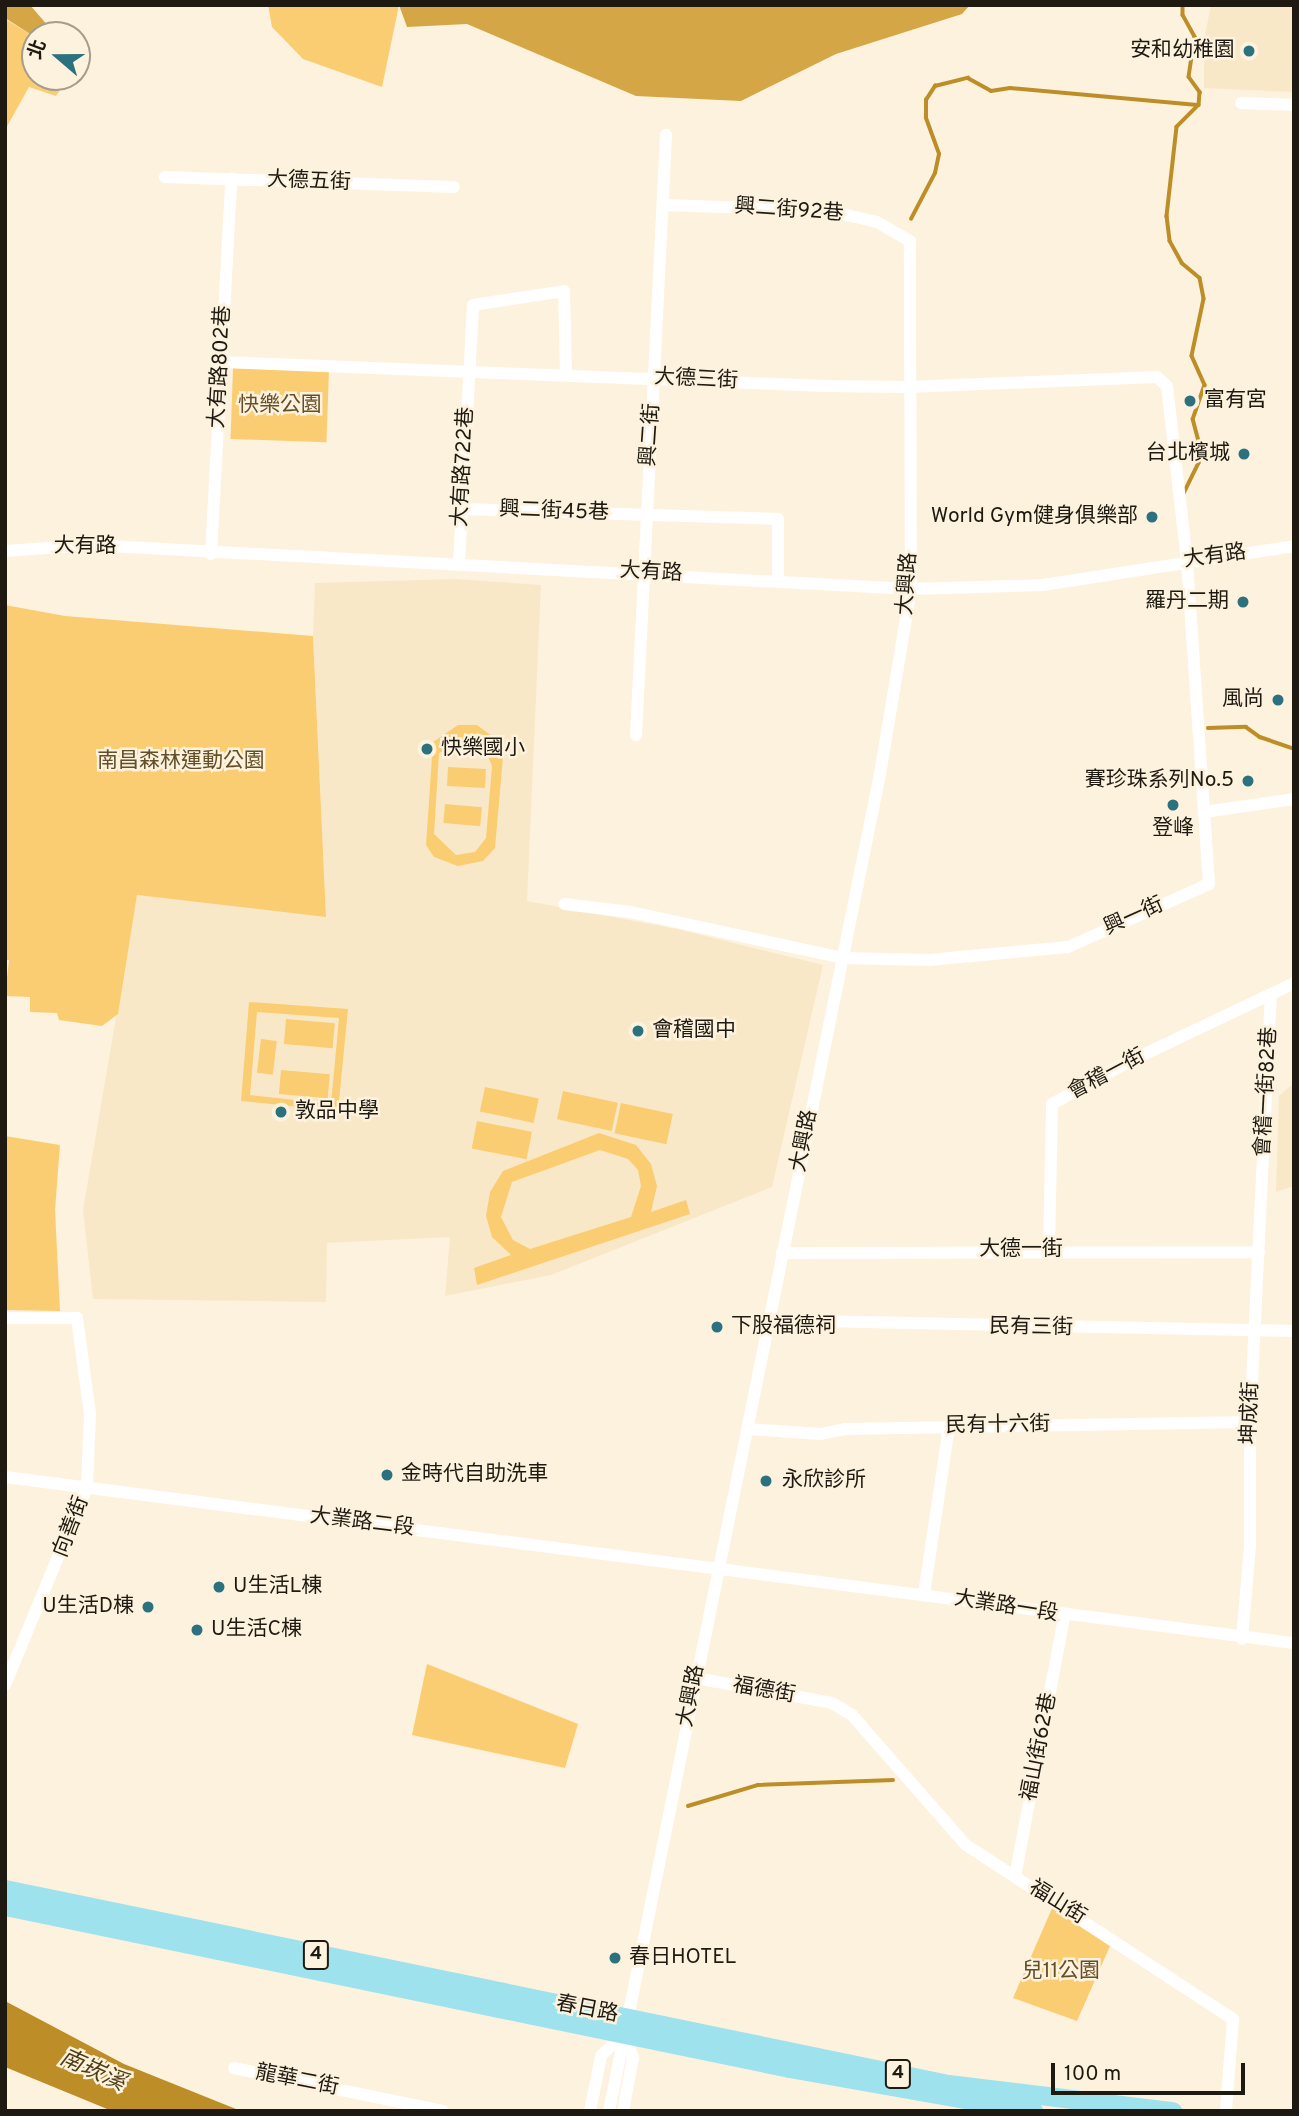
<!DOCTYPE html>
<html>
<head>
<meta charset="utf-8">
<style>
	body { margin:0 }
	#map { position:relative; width:1299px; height:2116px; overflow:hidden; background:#fdf2de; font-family:Overpass,"Noto Sans TC",sans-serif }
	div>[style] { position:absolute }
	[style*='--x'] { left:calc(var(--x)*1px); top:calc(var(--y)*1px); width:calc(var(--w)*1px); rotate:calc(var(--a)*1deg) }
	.built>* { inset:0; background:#f9e8c7 }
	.green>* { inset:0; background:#fbcd72; transform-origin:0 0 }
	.forest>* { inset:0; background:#d5a645 }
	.water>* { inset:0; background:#bd8e27 }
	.stream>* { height:3.5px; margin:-1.75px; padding:0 1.75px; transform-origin:1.75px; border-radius:1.75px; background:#bd8e27 }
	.minor>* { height:12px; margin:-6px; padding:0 6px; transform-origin:6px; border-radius:6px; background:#fff }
	.primary>* { height:19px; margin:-9.5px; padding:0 9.5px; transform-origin:9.5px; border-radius:9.5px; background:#9ee2ee }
	.dots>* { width:19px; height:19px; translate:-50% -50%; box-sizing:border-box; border:4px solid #fdf2de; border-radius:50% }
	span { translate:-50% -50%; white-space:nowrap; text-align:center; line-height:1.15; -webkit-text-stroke:5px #fdf2de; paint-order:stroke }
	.shield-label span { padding:2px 5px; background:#fdf2de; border:2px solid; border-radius:5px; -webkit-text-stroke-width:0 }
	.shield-label { font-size:19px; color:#1e1a11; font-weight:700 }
	.poi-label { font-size:21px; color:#1e1a11 }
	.right { translate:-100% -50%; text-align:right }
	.left { translate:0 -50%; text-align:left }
	.street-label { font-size:21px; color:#1e1a11 }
	.park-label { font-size:21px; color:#644f28 }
	.water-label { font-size:23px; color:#4f3c13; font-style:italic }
	.frame { position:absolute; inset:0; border:7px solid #1e1a11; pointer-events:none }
	.north { position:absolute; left:21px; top:21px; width:70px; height:70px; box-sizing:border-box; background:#fdf2de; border:2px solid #a49c8c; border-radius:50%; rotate:290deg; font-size:19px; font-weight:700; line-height:28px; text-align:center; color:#1e1a11 }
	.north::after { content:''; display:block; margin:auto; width:24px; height:32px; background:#2b727e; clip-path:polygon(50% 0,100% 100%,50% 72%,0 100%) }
	.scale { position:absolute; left:1051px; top:2063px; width:194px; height:32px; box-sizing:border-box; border:4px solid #1e1a11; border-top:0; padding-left:9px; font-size:21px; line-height:24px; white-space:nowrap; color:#1e1a11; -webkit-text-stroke:5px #fdf2de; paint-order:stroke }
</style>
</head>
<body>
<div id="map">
	<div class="built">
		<div style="clip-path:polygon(1211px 5px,1294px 5px,1294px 92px,1204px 88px,1204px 40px)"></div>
		<div style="clip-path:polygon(456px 579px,541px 585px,527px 901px,677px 929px,823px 965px,772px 1187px,551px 1275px,445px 1296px,450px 1237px,327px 1243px,326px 1302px,93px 1299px,83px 1210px,137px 895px,326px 916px,313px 636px,315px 583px)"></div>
		<div style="clip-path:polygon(1294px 1083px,1294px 1186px,1276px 1192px,1279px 1096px)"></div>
	</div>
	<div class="green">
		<div style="clip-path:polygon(268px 5px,399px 5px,382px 87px,303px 59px,272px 27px)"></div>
		<div style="clip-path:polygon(5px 19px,35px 37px,35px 77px,63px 77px,63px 85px,56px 96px,29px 87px,5px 130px)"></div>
		<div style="left:233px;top:368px;width:96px;height:71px;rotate:2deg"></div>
		<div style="clip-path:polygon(5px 605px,65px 616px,313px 636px,326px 917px,137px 895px,118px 1014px,102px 1026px,59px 1020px,57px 1013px,30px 1012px,30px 997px,5px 996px,9px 960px,5px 960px)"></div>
		<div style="clip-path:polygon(evenodd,458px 725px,477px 725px,489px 734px,503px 757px,495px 848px,483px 861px,458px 866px,434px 857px,426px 845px,433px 742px,458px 725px,471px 737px,482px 743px,492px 766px,486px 838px,475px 852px,456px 855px,434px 834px,439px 753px,471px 737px)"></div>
		<div style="left:448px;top:767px;width:38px;height:19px;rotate:3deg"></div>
		<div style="left:445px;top:804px;width:37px;height:19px;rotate:5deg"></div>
		<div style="clip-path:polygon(evenodd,249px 1002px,348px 1009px,338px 1111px,241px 1101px,249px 1002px,257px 1012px,339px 1018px,331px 1104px,250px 1095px,257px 1012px)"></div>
		<div style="left:286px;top:1019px;width:49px;height:25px;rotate:5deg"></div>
		<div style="left:261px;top:1039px;width:16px;height:34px;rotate:7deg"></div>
		<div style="left:281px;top:1070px;width:49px;height:24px;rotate:5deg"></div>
		<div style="left:485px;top:1087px;width:55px;height:25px;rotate:12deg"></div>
		<div style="left:563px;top:1091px;width:56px;height:29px;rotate:12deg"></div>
		<div style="left:621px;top:1103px;width:53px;height:31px;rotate:12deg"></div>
		<div style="left:477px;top:1121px;width:56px;height:28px;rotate:11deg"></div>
		<div style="clip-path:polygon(evenodd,599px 1133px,636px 1145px,651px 1164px,657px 1186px,651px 1212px,686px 1200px,690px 1214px,477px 1285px,474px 1268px,511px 1255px,492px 1237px,486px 1216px,490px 1192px,503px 1171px,599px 1133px,600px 1150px,628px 1159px,638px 1170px,641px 1186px,631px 1217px,530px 1249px,513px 1240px,501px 1217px,512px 1182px,600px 1150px)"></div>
		<div style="clip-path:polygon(5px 1136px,60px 1145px,55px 1210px,60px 1311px,5px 1310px)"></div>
		<div style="clip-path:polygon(427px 1664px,578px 1724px,565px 1768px,412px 1735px)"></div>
		<div style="clip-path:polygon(1053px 1906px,1110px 1946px,1077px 2021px,1013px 1998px)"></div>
	</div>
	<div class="forest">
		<div style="clip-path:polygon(5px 5px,30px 5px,49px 27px,35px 37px,5px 18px)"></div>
		<div style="clip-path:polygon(399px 5px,970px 5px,962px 14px,836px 54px,741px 101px,636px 96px,467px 24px,407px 27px)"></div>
	</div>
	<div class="water">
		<div style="clip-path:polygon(5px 2001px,124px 2064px,241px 2111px,112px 2111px,5px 2067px)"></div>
	</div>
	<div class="stream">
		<div style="--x:1183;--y:5;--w:10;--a:90"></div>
		<div style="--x:1183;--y:15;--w:25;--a:61"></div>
		<div style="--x:1195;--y:37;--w:40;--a:98.5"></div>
		<div style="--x:1189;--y:77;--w:19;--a:54"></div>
		<div style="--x:1200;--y:92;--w:13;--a:94"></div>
		<div style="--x:1199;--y:105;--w:31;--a:135"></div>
		<div style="--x:1177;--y:127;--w:90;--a:96.4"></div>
		<div style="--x:1167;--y:216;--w:25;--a:83"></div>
		<div style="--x:1170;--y:241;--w:25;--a:61"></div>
		<div style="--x:1182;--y:263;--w:23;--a:40"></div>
		<div style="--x:1200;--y:278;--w:21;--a:79"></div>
		<div style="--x:1204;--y:299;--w:58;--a:101.9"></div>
		<div style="--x:1192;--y:356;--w:32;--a:66"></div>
		<div style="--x:1205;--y:385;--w:36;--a:109"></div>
		<div style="--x:1193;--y:419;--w:27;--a:75"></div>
		<div style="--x:1200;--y:445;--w:18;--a:93"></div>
		<div style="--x:1199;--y:463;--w:34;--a:116"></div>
		<div style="--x:911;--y:219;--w:52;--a:-62.4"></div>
		<div style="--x:935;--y:173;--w:19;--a:-78"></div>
		<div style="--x:939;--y:154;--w:38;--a:-110"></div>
		<div style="--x:926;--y:118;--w:18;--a:-90"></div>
		<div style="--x:926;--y:100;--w:17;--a:-57"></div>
		<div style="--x:935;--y:86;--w:34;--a:-14"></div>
		<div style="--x:968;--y:78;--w:26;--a:29"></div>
		<div style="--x:991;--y:91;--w:19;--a:-9"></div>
		<div style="--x:1010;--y:88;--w:188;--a:5.2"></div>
		<div style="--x:1208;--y:728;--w:38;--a:-2"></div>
		<div style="--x:1246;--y:727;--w:17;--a:36"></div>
		<div style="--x:1260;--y:737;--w:36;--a:19"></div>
		<div style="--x:688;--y:1806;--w:73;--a:-16.7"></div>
		<div style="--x:758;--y:1785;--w:135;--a:-2.1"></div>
	</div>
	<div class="minor">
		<div style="--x:1241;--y:103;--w:53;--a:2.2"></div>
		<div style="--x:165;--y:177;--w:289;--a:2"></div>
		<div style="--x:222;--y:362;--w:604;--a:2.28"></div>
		<div style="--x:826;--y:386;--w:82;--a:0.7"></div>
		<div style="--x:908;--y:387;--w:249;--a:-2.3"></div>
		<div style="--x:1157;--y:377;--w:13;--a:42"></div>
		<div style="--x:1167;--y:386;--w:176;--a:83.5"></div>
		<div style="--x:1187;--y:561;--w:324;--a:86.1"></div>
		<div style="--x:1209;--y:884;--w:154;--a:155.9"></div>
		<div style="--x:1068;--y:947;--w:140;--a:174.7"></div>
		<div style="--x:929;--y:960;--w:86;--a:-178.7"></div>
		<div style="--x:843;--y:958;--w:218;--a:-167.8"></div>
		<div style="--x:630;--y:912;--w:66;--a:-173.1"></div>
		<div style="--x:463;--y:509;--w:315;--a:1.8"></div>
		<div style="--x:778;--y:519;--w:62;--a:90"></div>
		<div style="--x:5;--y:551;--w:85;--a:-4"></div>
		<div style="--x:90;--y:545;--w:822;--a:3.07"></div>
		<div style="--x:911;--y:589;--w:132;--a:-1.7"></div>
		<div style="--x:1043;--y:585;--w:254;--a:-8.8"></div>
		<div style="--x:211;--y:554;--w:376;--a:-86.9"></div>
		<div style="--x:459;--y:564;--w:259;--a:-86.9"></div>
		<div style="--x:473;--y:305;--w:92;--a:-8.7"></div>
		<div style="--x:564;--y:291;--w:83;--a:88.6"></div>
		<div style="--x:636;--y:735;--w:601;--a:-87.14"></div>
		<div style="--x:1204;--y:812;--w:91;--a:-8.2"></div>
		<div style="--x:1049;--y:1250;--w:146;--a:-88.8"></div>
		<div style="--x:1052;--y:1104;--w:89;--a:-28.9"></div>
		<div style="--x:1130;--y:1061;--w:182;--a:-25.4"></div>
		<div style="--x:782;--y:1253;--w:477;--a:-0.1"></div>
		<div style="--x:5;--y:1318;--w:72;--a:0"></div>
		<div style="--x:77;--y:1318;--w:97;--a:82.3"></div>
		<div style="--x:90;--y:1414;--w:73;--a:92.4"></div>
		<div style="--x:87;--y:1487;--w:214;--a:112.5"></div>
		<div style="--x:769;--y:1320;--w:525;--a:1.2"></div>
		<div style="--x:747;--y:1429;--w:74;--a:3.9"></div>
		<div style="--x:821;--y:1434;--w:25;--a:-12"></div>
		<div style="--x:845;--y:1429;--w:405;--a:-1"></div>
		<div style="--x:5;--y:1477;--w:1300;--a:7.34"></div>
		<div style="--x:924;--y:1594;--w:169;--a:-81.5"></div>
		<div style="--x:1242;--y:1639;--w:94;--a:-85.1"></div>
		<div style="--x:1250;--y:1545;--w:123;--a:-90"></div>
		<div style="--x:1250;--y:1422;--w:428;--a:-87.2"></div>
		<div style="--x:696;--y:1678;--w:138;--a:10.4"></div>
		<div style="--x:832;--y:1703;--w:23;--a:31"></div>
		<div style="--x:852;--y:1715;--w:173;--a:48.8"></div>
		<div style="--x:966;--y:1845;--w:319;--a:33.1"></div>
		<div style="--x:1233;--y:2019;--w:92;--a:94.4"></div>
		<div style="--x:1015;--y:1877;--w:265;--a:-79.3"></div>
		<div style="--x:234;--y:2068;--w:213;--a:11.6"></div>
		<div style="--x:590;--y:2111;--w:56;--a:-78.7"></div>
		<div style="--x:601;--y:2056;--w:33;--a:-45"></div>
		<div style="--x:624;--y:2033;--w:27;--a:70"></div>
		<div style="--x:633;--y:2058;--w:54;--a:100.7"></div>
		<div style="--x:609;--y:2111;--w:1364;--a:-78.54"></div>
		<div style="--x:880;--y:774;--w:188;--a:-80.5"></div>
		<div style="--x:911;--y:589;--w:348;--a:-90.2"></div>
		<div style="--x:910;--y:241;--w:38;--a:-150"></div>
		<div style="--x:877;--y:222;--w:48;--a:-166.8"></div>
		<div style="--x:830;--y:211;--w:167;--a:-177.9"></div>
	</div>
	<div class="primary">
		<div style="--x:5;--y:1889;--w:963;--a:11.68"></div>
		<div style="--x:948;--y:2084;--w:226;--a:6.9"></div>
		<div style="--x:5;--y:1906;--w:801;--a:11.67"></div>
		<div style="--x:789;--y:2068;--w:248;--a:10"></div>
	</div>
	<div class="dots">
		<div style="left:1249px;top:51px;background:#2b727e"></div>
		<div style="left:1190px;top:401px;background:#2b727e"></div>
		<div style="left:1244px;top:454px;background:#2b727e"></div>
		<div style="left:1152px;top:517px;background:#2b727e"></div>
		<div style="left:1243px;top:602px;background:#2b727e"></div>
		<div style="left:1278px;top:700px;background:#2b727e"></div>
		<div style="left:427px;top:749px;background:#2b727e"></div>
		<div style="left:1248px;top:781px;background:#2b727e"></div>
		<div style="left:1173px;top:805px;background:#2b727e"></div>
		<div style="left:638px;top:1031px;background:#2b727e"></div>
		<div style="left:281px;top:1112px;background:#2b727e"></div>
		<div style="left:717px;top:1327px;background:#2b727e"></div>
		<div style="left:387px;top:1475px;background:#2b727e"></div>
		<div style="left:766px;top:1481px;background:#2b727e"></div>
		<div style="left:219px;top:1587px;background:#2b727e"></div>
		<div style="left:148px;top:1607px;background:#2b727e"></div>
		<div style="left:197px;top:1630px;background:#2b727e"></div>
		<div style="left:615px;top:1958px;background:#2b727e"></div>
	</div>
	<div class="shield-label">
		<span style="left:316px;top:1955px">4</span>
		<span style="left:898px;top:2074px">4</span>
	</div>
	<div class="poi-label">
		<span class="right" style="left:1235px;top:51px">安和幼稚園</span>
		<span class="left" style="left:1204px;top:401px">富有宮</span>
		<span class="right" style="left:1230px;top:454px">台北檳城</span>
		<span class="right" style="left:1138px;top:517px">World Gym健身俱樂部</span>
		<span class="right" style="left:1229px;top:602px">羅丹二期</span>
		<span class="right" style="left:1264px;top:700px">風尚</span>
		<span class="left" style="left:441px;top:749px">快樂國小</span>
		<span class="right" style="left:1234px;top:781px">賽珍珠系列No.5</span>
		<span style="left:1173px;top:829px">登峰</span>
		<span class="left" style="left:652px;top:1031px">會稽國中</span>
		<span class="left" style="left:295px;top:1112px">敦品中學</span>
		<span class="left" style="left:731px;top:1327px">下股福德祠</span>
		<span class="left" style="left:401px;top:1475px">金時代自助洗車</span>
		<span class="left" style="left:782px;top:1481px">永欣診所</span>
		<span class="left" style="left:233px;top:1587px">U生活L棟</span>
		<span class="right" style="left:134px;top:1607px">U生活D棟</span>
		<span class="left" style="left:211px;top:1630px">U生活C棟</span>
		<span class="left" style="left:629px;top:1958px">春日HOTEL</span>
	</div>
	<div class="street-label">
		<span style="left:309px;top:182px;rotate:2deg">大德五街</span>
		<span style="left:789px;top:211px;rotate:4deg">興二街92巷</span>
		<span style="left:221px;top:367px;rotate:-87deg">大有路802巷</span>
		<span style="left:696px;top:380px;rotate:3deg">大德三街</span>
		<span style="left:651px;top:435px;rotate:-86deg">興二街</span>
		<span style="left:464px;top:467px;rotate:-87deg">大有路722巷</span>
		<span style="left:554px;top:512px;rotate:2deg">興二街45巷</span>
		<span style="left:85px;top:547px">大有路</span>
		<span style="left:1215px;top:557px;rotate:-8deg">大有路</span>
		<span style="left:651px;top:573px;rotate:3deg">大有路</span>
		<span style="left:908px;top:584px;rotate:-86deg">大興路</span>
		<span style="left:1134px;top:917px;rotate:-24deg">興一街</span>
		<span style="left:1107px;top:1075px;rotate:-28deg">會稽一街</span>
		<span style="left:1267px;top:1092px;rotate:-87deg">會稽一街82巷</span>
		<span style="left:805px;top:1141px;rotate:-79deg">大興路</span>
		<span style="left:1021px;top:1250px">大德一街</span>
		<span style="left:1031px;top:1328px;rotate:1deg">民有三街</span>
		<span style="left:1251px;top:1413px;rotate:-88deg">坤成街</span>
		<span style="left:998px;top:1426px;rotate:-1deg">民有十六街</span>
		<span style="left:362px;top:1523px;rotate:7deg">大業路二段</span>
		<span style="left:72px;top:1527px;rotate:-69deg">向善街</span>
		<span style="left:1006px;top:1607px;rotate:9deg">大業路一段</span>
		<span style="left:764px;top:1691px;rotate:10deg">福德街</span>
		<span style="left:692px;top:1696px;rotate:-79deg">大興路</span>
		<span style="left:1040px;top:1747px;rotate:-79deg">福山街62巷</span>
		<span style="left:1057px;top:1903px;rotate:32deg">福山街</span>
		<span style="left:587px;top:2010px;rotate:11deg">春日路</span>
		<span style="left:297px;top:2081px;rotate:11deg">龍華二街</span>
	</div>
	<div class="park-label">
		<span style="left:280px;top:406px">快樂公園</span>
		<span style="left:181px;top:762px">南昌森林運動公園</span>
		<span style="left:1061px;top:1972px">兒11公園</span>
	</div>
	<div class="water-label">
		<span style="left:92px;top:2072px;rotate:24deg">南崁溪</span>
	</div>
	<div class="frame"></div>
	<div class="north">北</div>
	<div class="scale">100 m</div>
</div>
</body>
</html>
